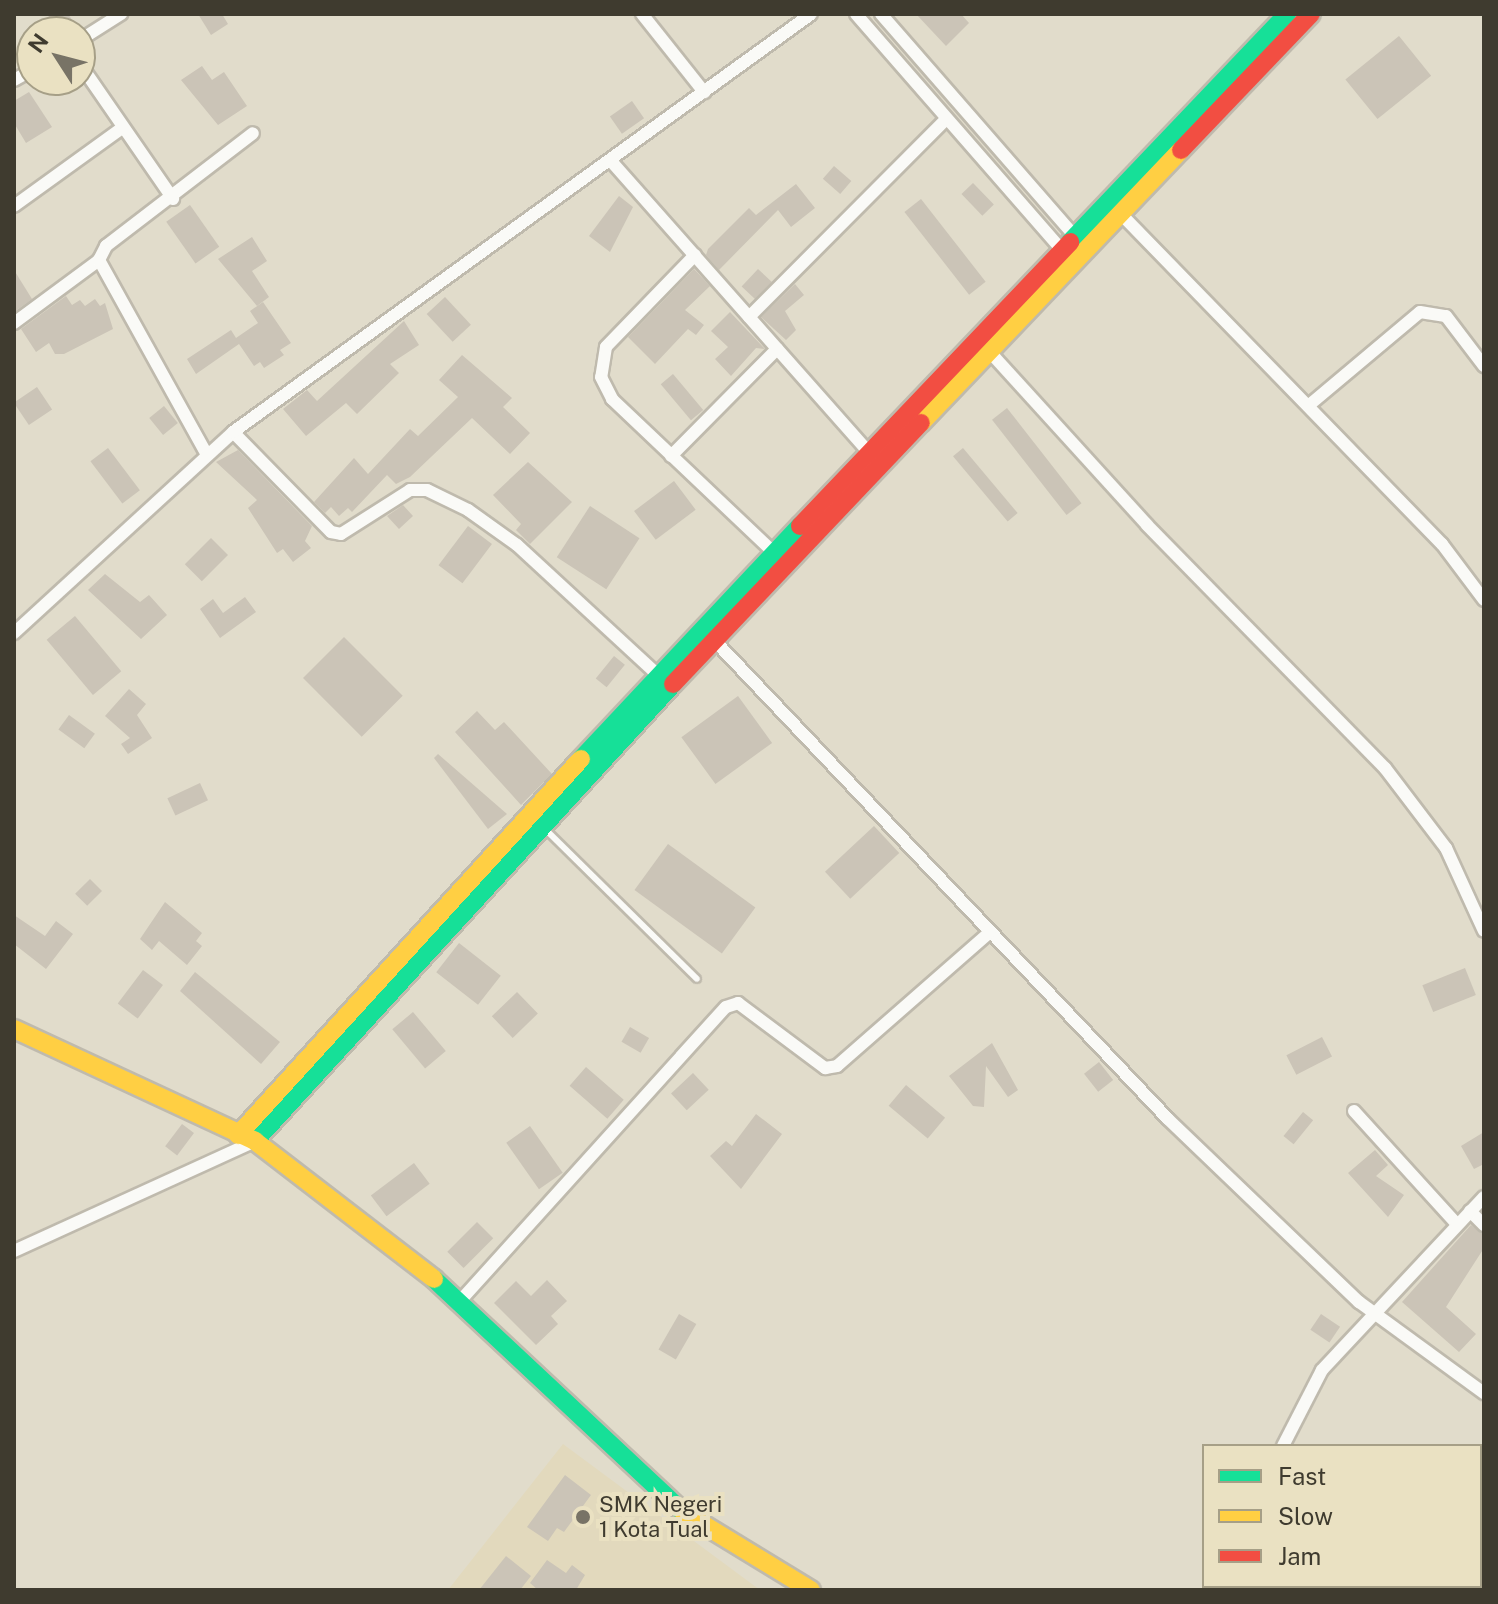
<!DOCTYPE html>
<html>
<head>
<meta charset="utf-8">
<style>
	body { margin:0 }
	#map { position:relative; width:1498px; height:1604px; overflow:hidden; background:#e1dccb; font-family:"Public Sans",sans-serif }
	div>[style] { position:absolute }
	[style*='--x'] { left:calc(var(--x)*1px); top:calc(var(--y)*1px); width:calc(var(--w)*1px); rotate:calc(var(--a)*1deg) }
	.built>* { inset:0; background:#e2d9bd }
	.building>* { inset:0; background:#cbc4b7; transform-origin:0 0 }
	.roads { filter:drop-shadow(2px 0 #bfbaad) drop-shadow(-2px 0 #bfbaad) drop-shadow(0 2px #bfbaad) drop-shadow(0 -2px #bfbaad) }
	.lane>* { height:6px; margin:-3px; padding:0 3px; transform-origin:3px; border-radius:3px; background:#fafaf7 }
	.street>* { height:12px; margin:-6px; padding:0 6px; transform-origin:6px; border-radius:6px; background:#fafaf7 }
	.fast>* { height:18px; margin:-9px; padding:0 9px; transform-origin:9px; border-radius:9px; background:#16e098 }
	.slow>* { height:18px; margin:-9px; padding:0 9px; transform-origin:9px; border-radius:9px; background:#ffcf43 }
	.jam>* { height:18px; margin:-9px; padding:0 9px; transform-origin:9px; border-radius:9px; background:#f24e42 }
	.dots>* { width:22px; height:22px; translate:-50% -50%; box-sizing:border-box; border:4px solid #eae1c2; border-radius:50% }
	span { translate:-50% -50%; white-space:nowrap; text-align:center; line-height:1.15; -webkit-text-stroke:8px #eae1c2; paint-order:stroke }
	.poi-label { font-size:22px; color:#3f3b2f }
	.left { translate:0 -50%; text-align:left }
	.frame { position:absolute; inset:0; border:16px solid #3f3b2f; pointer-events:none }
	.legend { position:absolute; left:1202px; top:1444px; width:280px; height:144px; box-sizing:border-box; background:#eae1c2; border:2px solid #a69f87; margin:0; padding:10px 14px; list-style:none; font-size:24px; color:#3f3b2f }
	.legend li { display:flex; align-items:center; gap:16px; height:40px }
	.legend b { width:40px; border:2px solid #a69f87 }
	.north { position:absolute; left:16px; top:16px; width:80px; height:80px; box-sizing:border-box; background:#eae1c2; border:2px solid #a69f87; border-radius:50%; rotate:306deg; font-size:22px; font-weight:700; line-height:32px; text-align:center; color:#3f3b2f }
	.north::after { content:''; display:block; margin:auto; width:28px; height:36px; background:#787366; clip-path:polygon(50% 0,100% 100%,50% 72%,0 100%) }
</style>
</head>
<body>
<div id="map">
	<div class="built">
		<div style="clip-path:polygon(563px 1444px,760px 1590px,448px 1590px)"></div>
	</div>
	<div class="building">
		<div style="clip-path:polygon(52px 14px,68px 14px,79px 30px,46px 32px,40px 23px)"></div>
		<div style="clip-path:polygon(198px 14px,222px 14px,228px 24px,211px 35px)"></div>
		<div style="clip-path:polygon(916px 14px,961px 14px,969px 23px,946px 46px)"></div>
		<div style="left:1399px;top:36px;width:51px;height:69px;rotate:51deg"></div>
		<div style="clip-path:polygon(202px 66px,212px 80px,224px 72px,247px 106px,218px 125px,181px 80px)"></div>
		<div style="clip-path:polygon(29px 92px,52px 127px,26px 143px,14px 123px,14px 101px)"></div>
		<div style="left:632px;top:101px;width:21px;height:27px;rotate:55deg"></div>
		<div style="left:834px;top:166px;width:23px;height:17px;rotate:41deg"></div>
		<div style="left:973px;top:183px;width:30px;height:16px;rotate:46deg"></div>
		<div style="clip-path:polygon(796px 184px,815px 208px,791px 227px,778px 210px,719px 270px,706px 255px,708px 249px,749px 208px,756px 215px)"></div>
		<div style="clip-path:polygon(619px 196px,633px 207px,610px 252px,589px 236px)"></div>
		<div style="left:921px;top:199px;width:105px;height:21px;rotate:52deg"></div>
		<div style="left:190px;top:205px;width:51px;height:29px;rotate:55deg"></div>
		<div style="clip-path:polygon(252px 237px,267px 261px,252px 271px,269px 297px,257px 306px,218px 259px)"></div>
		<div style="clip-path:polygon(694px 269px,710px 286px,685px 310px,704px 325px,696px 335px,688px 329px,655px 364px,628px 337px)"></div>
		<div style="left:758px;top:269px;width:19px;height:24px;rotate:43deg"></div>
		<div style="clip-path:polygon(14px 270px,32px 299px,14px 312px)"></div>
		<div style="clip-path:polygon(795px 284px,804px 295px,785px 311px,796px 330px,786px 340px,761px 317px)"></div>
		<div style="clip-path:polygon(66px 296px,72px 305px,80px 300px,85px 306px,95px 299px,100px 306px,105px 303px,113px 329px,64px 354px,55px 354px,49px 343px,36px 352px,21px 329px)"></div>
		<div style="left:445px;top:297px;width:38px;height:25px;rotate:47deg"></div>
		<div style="clip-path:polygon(263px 302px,291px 343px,280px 350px,284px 355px,264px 368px,260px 362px,254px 366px,239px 344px,196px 374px,187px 359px,231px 330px,236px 338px,258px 323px,250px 311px)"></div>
		<div style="clip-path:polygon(730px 312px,765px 349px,756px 348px,731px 376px,715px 359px,728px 347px,711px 331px)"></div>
		<div style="clip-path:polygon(404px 321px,419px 345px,390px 364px,399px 373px,357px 414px,346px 403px,306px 436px,283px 409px,307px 390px,317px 401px)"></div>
		<div style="clip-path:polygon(462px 355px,512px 398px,503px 407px,530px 433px,510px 454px,472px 418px,410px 477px,396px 484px,387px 475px,352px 512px,348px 508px,339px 516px,331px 507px,325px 513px,314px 502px,354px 458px,368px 474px,410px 429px,418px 436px,458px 397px,439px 380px)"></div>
		<div style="left:673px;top:374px;width:47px;height:16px;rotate:50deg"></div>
		<div style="left:37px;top:387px;width:27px;height:28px;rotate:56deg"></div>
		<div style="left:164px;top:406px;width:22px;height:19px;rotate:51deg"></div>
		<div style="left:1007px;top:408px;width:121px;height:19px;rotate:52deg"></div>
		<div style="left:108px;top:448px;width:53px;height:22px;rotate:53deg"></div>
		<div style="left:963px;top:448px;width:85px;height:13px;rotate:50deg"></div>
		<div style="clip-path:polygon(238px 450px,312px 526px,305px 541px,311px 548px,293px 562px,283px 549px,277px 553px,248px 508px,257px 500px,216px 462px)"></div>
		<div style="clip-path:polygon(528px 462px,572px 502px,530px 544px,516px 530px,521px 524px,493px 495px)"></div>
		<div style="left:674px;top:481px;width:36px;height:50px;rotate:53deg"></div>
		<div style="clip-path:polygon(403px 505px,413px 516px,399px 529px,387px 516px)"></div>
		<div style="left:590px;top:506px;width:59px;height:61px;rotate:33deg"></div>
		<div style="left:468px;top:526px;width:30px;height:49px;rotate:37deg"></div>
		<div style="left:211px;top:538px;width:24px;height:37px;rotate:45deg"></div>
		<div style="clip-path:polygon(105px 574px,140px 602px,149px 595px,167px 615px,141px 639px,88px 590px)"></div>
		<div style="clip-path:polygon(245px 597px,256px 612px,220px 638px,200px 609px,213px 599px,223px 613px)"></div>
		<div style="left:75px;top:616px;width:72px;height:37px;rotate:50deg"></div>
		<div style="left:344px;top:637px;width:83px;height:58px;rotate:45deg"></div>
		<div style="left:614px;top:656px;width:14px;height:29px;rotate:39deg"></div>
		<div style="clip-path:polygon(129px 689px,146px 704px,137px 715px,152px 738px,128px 754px,121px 744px,130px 738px,105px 716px)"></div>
		<div style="left:738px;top:696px;width:58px;height:70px;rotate:54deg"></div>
		<div style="clip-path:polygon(477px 711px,495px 730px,504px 722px,552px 774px,521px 805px,455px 732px)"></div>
		<div style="left:69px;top:715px;width:32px;height:18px;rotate:36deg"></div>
		<div style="clip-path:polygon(438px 754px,507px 814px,488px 829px,434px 758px)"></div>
		<div style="left:200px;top:783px;width:19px;height:36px;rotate:65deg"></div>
		<div style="left:874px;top:826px;width:37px;height:67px;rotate:47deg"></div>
		<div style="left:668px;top:844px;width:108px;height:57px;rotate:36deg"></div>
		<div style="left:90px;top:879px;width:17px;height:21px;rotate:45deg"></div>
		<div style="clip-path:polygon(165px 902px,202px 933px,196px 941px,202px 946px,187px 965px,159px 941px,152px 950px,140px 939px)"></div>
		<div style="clip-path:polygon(14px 915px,45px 936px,56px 921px,73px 934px,46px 969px,14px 944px)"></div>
		<div style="left:459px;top:943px;width:53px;height:37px;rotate:38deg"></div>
		<div style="left:1465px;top:968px;width:29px;height:46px;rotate:68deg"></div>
		<div style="left:143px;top:970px;width:25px;height:42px;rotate:37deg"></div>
		<div style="clip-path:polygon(195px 972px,280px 1042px,261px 1064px,180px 991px)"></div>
		<div style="left:517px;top:992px;width:30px;height:35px;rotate:46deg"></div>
		<div style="left:413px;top:1012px;width:51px;height:27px;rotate:50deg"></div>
		<div style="left:630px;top:1027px;width:22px;height:17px;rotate:30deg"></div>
		<div style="left:1322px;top:1037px;width:22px;height:40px;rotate:63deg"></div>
		<div style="clip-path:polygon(992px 1043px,1018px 1090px,1008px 1097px,986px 1066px,984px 1107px,973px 1106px,949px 1076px)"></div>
		<div style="left:1099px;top:1062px;width:23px;height:19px;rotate:52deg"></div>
		<div style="left:586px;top:1067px;width:50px;height:25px;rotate:41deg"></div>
		<div style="left:693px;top:1073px;width:23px;height:30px;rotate:47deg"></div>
		<div style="left:906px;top:1085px;width:51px;height:27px;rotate:40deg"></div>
		<div style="left:1303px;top:1112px;width:13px;height:31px;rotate:39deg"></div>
		<div style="clip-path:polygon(756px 1114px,782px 1134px,741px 1189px,710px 1156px,726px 1141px,732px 1146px)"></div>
		<div style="left:182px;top:1124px;width:15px;height:28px;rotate:37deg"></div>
		<div style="left:530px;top:1126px;width:57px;height:29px;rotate:55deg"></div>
		<div style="clip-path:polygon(1484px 1132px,1484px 1164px,1474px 1169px,1461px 1146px)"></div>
		<div style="clip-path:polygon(1375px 1150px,1388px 1165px,1376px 1176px,1404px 1195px,1388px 1217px,1348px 1173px)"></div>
		<div style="left:414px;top:1163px;width:26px;height:54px;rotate:53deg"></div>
		<div style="left:477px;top:1222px;width:23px;height:42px;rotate:45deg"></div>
		<div style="clip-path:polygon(1471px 1225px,1484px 1235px,1484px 1248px,1446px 1307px,1476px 1334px,1459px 1352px,1402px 1302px)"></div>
		<div style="clip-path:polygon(547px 1280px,567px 1301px,551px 1316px,558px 1324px,536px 1345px,494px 1303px,516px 1281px,531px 1296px)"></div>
		<div style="left:679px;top:1314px;width:20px;height:41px;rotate:30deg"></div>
		<div style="left:1321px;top:1314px;width:23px;height:19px;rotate:34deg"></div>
		<div style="clip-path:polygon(565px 1475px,591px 1495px,564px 1532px,557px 1528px,548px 1541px,527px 1527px)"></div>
		<div style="clip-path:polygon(506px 1556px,531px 1576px,520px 1590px,479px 1590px)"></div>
		<div style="clip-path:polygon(547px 1560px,566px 1573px,572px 1565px,585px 1575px,576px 1590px,538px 1590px,530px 1583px)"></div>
	</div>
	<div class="roads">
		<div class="lane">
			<div style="--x:543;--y:827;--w:216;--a:44.6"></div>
		</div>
		<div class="street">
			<div style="--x:642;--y:14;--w:100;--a:51.5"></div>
			<div style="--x:856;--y:14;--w:318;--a:48.9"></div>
			<div style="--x:881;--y:14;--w:301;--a:48.9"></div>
			<div style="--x:80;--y:40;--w:49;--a:-32.4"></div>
			<div style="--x:80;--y:64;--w:164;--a:55.4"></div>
			<div style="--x:14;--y:80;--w:21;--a:-29"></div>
			<div style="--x:611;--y:161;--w:390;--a:48.5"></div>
			<div style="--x:14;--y:206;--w:133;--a:-35.8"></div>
			<div style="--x:1120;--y:213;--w:462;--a:45.8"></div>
			<div style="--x:1442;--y:544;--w:70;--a:53.1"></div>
			<div style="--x:695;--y:255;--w:128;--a:134.1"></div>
			<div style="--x:606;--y:347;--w:30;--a:99"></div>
			<div style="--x:601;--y:377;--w:25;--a:63"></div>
			<div style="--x:612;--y:399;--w:224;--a:43.5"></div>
			<div style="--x:749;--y:317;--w:278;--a:-45.1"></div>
			<div style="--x:14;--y:323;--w:106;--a:-36.5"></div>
			<div style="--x:988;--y:350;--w:236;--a:47.7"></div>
			<div style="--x:1147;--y:525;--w:340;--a:45.6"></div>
			<div style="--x:1385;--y:768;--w:101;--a:52.7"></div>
			<div style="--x:1446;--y:848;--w:91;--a:65.4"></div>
			<div style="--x:1308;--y:406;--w:146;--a:-40"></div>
			<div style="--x:1420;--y:312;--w:26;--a:9"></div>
			<div style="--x:1446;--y:316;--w:63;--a:52.8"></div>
			<div style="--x:233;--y:432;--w:140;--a:45.6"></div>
			<div style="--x:331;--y:532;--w:10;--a:11"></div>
			<div style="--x:341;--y:534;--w:82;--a:-32.5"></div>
			<div style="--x:410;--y:490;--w:17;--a:0"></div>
			<div style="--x:427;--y:490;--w:46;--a:26"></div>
			<div style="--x:468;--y:510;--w:60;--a:35.5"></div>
			<div style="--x:517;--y:545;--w:192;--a:42.7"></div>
			<div style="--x:206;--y:453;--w:221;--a:-119"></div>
			<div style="--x:99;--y:260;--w:16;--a:-63"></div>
			<div style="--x:106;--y:246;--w:185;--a:-37.5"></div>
			<div style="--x:671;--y:456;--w:151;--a:-45.3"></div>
			<div style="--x:14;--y:633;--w:297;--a:-42.5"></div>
			<div style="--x:233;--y:432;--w:713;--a:-35.87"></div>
			<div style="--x:714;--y:640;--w:660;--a:46.53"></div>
			<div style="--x:1168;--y:1119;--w:265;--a:43.8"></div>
			<div style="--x:1359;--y:1302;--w:155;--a:36.1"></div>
			<div style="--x:1354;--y:1111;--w:153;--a:47.7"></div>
			<div style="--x:1470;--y:1211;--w:20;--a:45"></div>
			<div style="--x:14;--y:1251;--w:265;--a:-24.5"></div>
			<div style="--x:460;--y:1301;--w:396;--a:-47.9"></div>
			<div style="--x:726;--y:1007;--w:13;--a:-18"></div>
			<div style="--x:738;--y:1003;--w:109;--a:36.8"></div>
			<div style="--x:825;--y:1068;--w:12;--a:-9"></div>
			<div style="--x:837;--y:1066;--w:203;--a:-41.2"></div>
			<div style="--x:1283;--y:1446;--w:85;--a:-62.8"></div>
			<div style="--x:1322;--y:1370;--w:237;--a:-46.9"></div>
			<div style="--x:1217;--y:1590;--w:4;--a:-63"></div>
		</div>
		<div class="fast">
			<div style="--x:1070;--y:242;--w:315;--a:-46.4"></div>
			<div style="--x:581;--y:759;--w:320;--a:-46.8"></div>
			<div style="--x:255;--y:1141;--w:619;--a:-47.55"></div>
			<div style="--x:434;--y:1279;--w:341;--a:43.1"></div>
		</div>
		<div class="slow">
			<div style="--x:921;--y:423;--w:377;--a:-46.4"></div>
			<div style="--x:14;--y:1029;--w:266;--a:24.9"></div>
			<div style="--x:255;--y:1141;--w:226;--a:37.6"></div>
			<div style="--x:238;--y:1135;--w:509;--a:-47.63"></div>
			<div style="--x:683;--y:1512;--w:150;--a:31.4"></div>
		</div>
		<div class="jam">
			<div style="--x:1181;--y:150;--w:188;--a:-46.3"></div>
			<div style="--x:800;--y:526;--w:392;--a:-46.4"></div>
			<div style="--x:673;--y:684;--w:360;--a:-46.5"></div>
		</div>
	</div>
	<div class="dots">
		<div style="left:583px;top:1517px;background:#787366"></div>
	</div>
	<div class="poi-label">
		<span class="left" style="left:599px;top:1517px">SMK Negeri<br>1 Kota Tual</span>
	</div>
	<div class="frame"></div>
	<ul class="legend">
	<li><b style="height:10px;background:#16e098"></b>Fast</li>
	<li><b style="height:10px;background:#ffcf43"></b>Slow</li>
	<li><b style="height:10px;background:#f24e42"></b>Jam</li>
	</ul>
	<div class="north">N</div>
</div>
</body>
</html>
